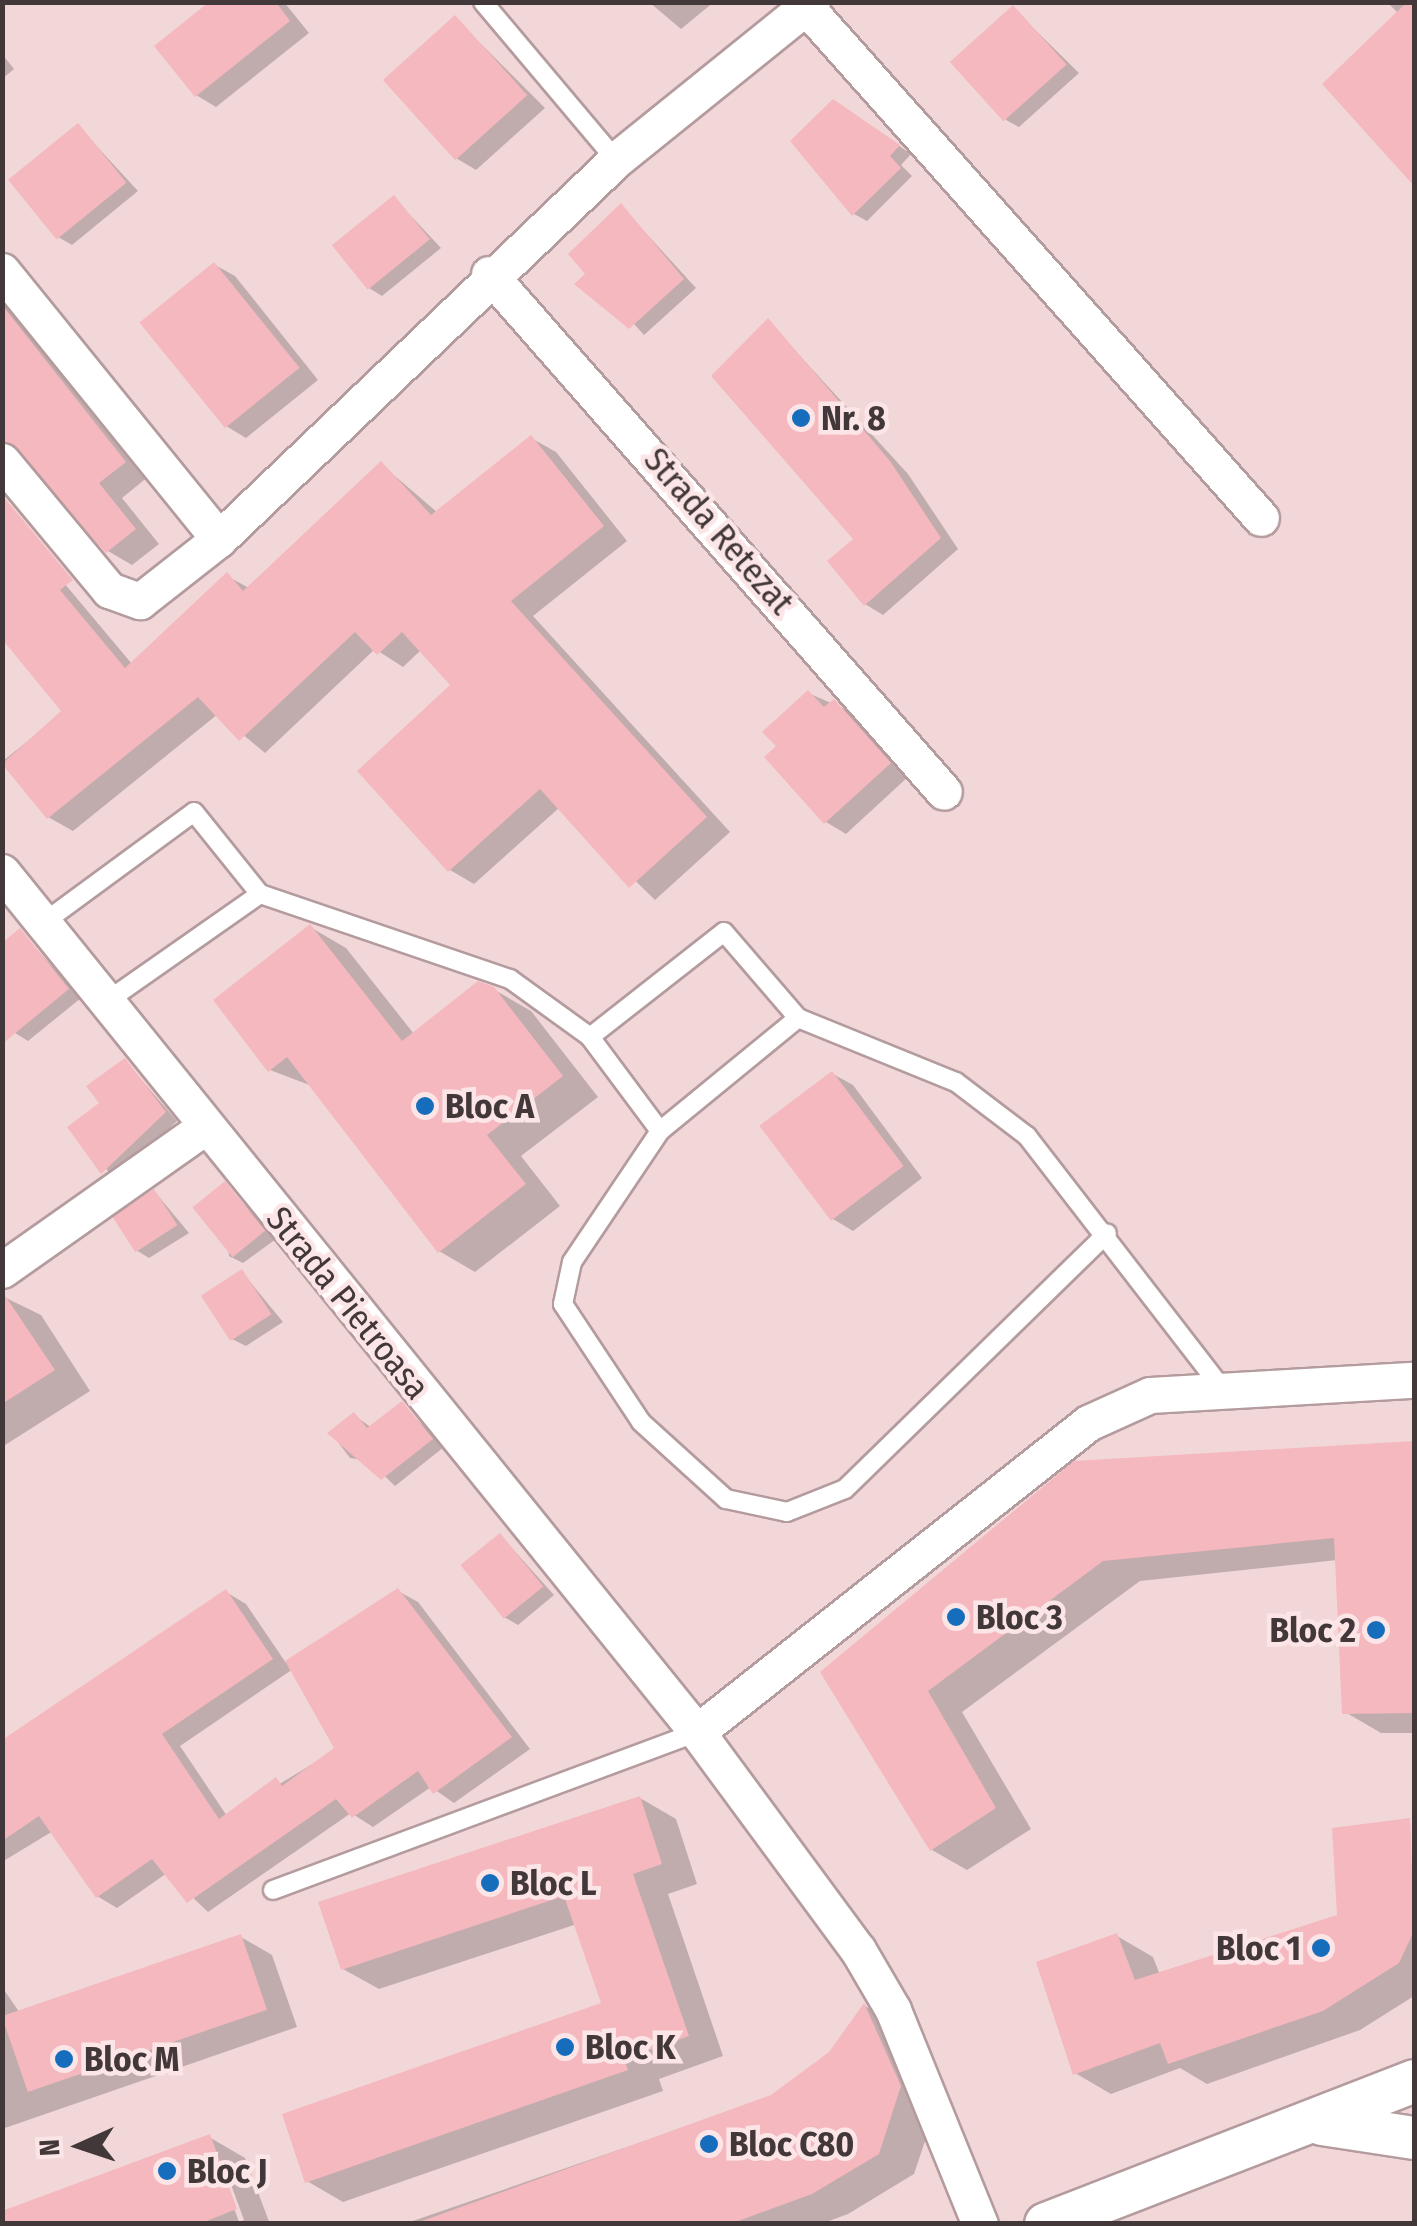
<!DOCTYPE html>
<html>
<head>
<meta charset="utf-8">
<style>
	body { margin:0 }
	#map { position:relative; width:1417px; height:2226px; overflow:hidden; background:#f2d7d9; font-family:"Fira Sans Condensed",sans-serif }
	div>[style] { position:absolute }
	[style*='--x'] { left:calc(var(--x)*1px); top:calc(var(--y)*1px); width:calc(var(--w)*1px); rotate:calc(var(--a)*1deg) }
	.shadow>* { inset:0; background:#0003 }
	.building>* { inset:0; background:#f4b8be; transform-origin:0 0 }
	.roads { filter:drop-shadow(2px 0 #b49b9d) drop-shadow(-2px 0 #b49b9d) drop-shadow(0 2px #b49b9d) drop-shadow(0 -2px #b49b9d) }
	.service>* { height:18px; margin:-9px; padding:0 9px; transform-origin:9px; border-radius:9px; background:#fff }
	.minor>* { height:35px; margin:-17.5px; padding:0 17.5px; transform-origin:17.5px; border-radius:17.5px; background:#fff }
	.tertiary>* { height:42px; margin:-21px; padding:0 21px; transform-origin:21px; border-radius:21px; background:#fff }
	.dots>* { width:28px; height:28px; translate:-50% -50%; box-sizing:border-box; border:5px solid #fce5e7; border-radius:50% }
	span { translate:-50% -50%; white-space:nowrap; text-align:center; line-height:1.15; -webkit-text-stroke:9px #fce5e7; paint-order:stroke }
	.poi-label { font-size:35px; color:#433839; font-weight:700 }
	.left { translate:0 -50%; text-align:left }
	.right { translate:-100% -50%; text-align:right }
	.street-label { font-size:35px; color:#433839 }
	.frame { position:absolute; inset:0; border:5px solid #433839; pointer-events:none }
	.north { position:absolute; left:30px; top:2096px; width:100px; height:100px; -webkit-text-stroke:8px #fce5e7; paint-order:stroke; rotate:267deg; font-size:28px; font-weight:700; line-height:40px; text-align:center; color:#433839 }
	.north::after { content:''; display:block; margin:auto; width:35px; height:45px; background:#433839; clip-path:polygon(50% 0,100% 100%,50% 72%,0 100%) }
</style>
</head>
<body>
<div id="map">
	<div class="shadow">
		<div style="clip-path:polygon(213px 2px,284px 2px,309px 33px,216px 107px,196px 95px)"></div>
		<div style="clip-path:polygon(649px 2px,714px 2px,681px 29px)"></div>
		<div style="clip-path:polygon(1387px 2px,1414px 2px,1414px 177px,1399px 14px)"></div>
		<div style="clip-path:polygon(1013px 8px,1079px 73px,1019px 127px,1006px 120px)"></div>
		<div style="clip-path:polygon(455px 18px,545px 108px,476px 170px,456px 158px)"></div>
		<div style="clip-path:polygon(2px 54px,14px 69px,2px 79px)"></div>
		<div style="clip-path:polygon(847px 110px,911px 154px,901px 165px,912px 176px,867px 221px,854px 214px)"></div>
		<div style="clip-path:polygon(78px 126px,138px 191px,72px 245px,58px 237px)"></div>
		<div style="clip-path:polygon(394px 198px,441px 248px,382px 296px,369px 288px)"></div>
		<div style="clip-path:polygon(621px 206px,696px 288px,644px 335px,589px 274px)"></div>
		<div style="clip-path:polygon(215px 265px,235px 276px,318px 380px,246px 438px,226px 426px)"></div>
		<div style="clip-path:polygon(2px 270px,149px 476px,122px 498px,159px 544px,132px 565px,108px 551px,2px 422px)"></div>
		<div style="clip-path:polygon(768px 321px,908px 474px,958px 549px,883px 615px,865px 604px,857px 539px)"></div>
		<div style="clip-path:polygon(531px 438px,556px 452px,627px 541px,533px 616px,730px 832px,655px 900px,560px 807px,474px 884px,450px 870px,453px 685px,421px 650px,403px 667px,375px 649px,265px 753px,218px 714px,73px 831px,48px 817px,3px 761px,64px 712px,2px 509px,132px 664px,227px 576px,249px 588px,381px 464px,438px 513px)"></div>
		<div style="clip-path:polygon(808px 693px,854px 713px,909px 776px,846px 834px,826px 822px,779px 747px)"></div>
		<div style="clip-path:polygon(310px 927px,346px 948px,414px 1034px,493px 989px,531px 1011px,598px 1097px,521px 1156px,560px 1206px,475px 1272px,439px 1251px,312px 1086px,270px 1070px)"></div>
		<div style="clip-path:polygon(20px 931px,81px 998px,28px 1041px,15px 1033px)"></div>
		<div style="clip-path:polygon(125px 1061px,177px 1121px,116px 1180px,70px 1128px,103px 1104px)"></div>
		<div style="clip-path:polygon(833px 1074px,853px 1085px,922px 1178px,853px 1231px,833px 1219px)"></div>
		<div style="clip-path:polygon(225px 1184px,276px 1239px,243px 1263px,229px 1256px)"></div>
		<div style="clip-path:polygon(155px 1192px,189px 1233px,149px 1258px,136px 1250px)"></div>
		<div style="clip-path:polygon(242px 1272px,283px 1322px,246px 1346px,232px 1339px)"></div>
		<div style="clip-path:polygon(2px 1296px,41px 1315px,90px 1391px,2px 1447px)"></div>
		<div style="clip-path:polygon(402px 1404px,444px 1447px,395px 1486px,369px 1461px,350px 1458px,331px 1433px,354px 1415px,372px 1428px)"></div>
		<div style="clip-path:polygon(1414px 1444px,1414px 1733px,1381px 1733px,1345px 1712px,1337px 1560px,1140px 1581px,962px 1712px,1031px 1829px,967px 1870px,932px 1850px,823px 1673px,1075px 1464px)"></div>
		<div style="clip-path:polygon(501px 1536px,554px 1595px,518px 1625px,504px 1617px)"></div>
		<div style="clip-path:polygon(evenodd,398px 1591px,418px 1602px,530px 1749px,454px 1803px,431px 1787px,373px 1827px,351px 1813px,208px 1912px,167px 1873px,117px 1908px,97px 1896px,53px 1831px,2px 1862px,2px 1743px,226px 1592px,246px 1604px,286px 1663px,398px 1591px,293px 1669px,337px 1749px,227px 1816px,180px 1746px,293px 1669px)"></div>
		<div style="clip-path:polygon(640px 1798px,676px 1819px,697px 1884px,668px 1894px,723px 2056px,659px 2079px,663px 2091px,343px 2202px,307px 2181px,604px 2004px,577px 1924px,379px 1989px,343px 1969px)"></div>
		<div style="clip-path:polygon(1410px 1821px,1414px 1996px,1360px 2030px,1207px 2084px,1180px 2068px,1111px 2094px,1075px 2073px,1117px 1936px,1153px 1957px,1160px 1975px,1339px 1916px)"></div>
		<div style="clip-path:polygon(241px 1937px,272px 1955px,297px 2027px,2px 2129px,2px 1987px,20px 2013px)"></div>
		<div style="clip-path:polygon(865px 2006px,900px 2026px,936px 2108px,914px 2174px,848px 2214px,821px 2224px,404px 2224px,772px 2097px,831px 2054px)"></div>
		<div style="clip-path:polygon(evenodd,209px 2137px,245px 2158px,270px 2224px,19px 2224px,209px 2137px,218px 2163px,223px 2163px,244px 2220px,239px 2222px,218px 2163px)"></div>
	</div>
	<div class="building">
		<div style="clip-path:polygon(209px 2px,276px 2px,290px 21px,195px 97px,154px 46px)"></div>
		<div style="clip-path:polygon(1407px 2px,1414px 2px,1414px 186px,1322px 84px)"></div>
		<div style="left:1013px;top:5px;width:80px;height:85px;rotate:48deg"></div>
		<div style="left:455px;top:15px;width:108px;height:97px;rotate:48deg"></div>
		<div style="clip-path:polygon(833px 99px,900px 145px,890px 156px,901px 168px,852px 216px,790px 141px)"></div>
		<div style="left:78px;top:123px;width:77px;height:90px;rotate:51deg"></div>
		<div style="left:394px;top:195px;width:57px;height:80px;rotate:51deg"></div>
		<div style="clip-path:polygon(621px 203px,684px 279px,629px 329px,574px 284px,585px 274px,568px 254px)"></div>
		<div style="left:214px;top:262px;width:136px;height:96px;rotate:51deg"></div>
		<div style="clip-path:polygon(2px 305px,126px 462px,99px 483px,136px 529px,106px 553px,2px 440px)"></div>
		<div style="clip-path:polygon(768px 318px,890px 461px,941px 538px,864px 606px,827px 561px,853px 539px,711px 376px)"></div>
		<div style="clip-path:polygon(531px 435px,604px 526px,511px 601px,707px 817px,629px 888px,540px 789px,448px 872px,357px 771px,450px 685px,402px 632px,377px 655px,355px 632px,239px 741px,198px 697px,47px 819px,2px 764px,61px 711px,2px 639px,2px 495px,73px 580px,60px 590px,125px 668px,227px 572px,243px 591px,381px 461px,431px 515px)"></div>
		<div style="clip-path:polygon(808px 690px,824px 707px,834px 699px,891px 763px,824px 824px,764px 757px,776px 746px,762px 732px)"></div>
		<div style="clip-path:polygon(310px 924px,402px 1041px,478px 981px,494px 987px,563px 1076px,487px 1135px,526px 1184px,438px 1253px,287px 1057px,268px 1072px,213px 1000px)"></div>
		<div style="clip-path:polygon(20px 928px,69px 989px,2px 1044px,2px 943px)"></div>
		<div style="clip-path:polygon(125px 1058px,166px 1112px,101px 1174px,67px 1127px,99px 1103px,86px 1086px)"></div>
		<div style="left:832px;top:1071px;width:119px;height:91px;rotate:53deg"></div>
		<div style="left:225px;top:1181px;width:64px;height:42px;rotate:51deg"></div>
		<div style="left:154px;top:1189px;width:43px;height:50px;rotate:57deg"></div>
		<div style="left:242px;top:1269px;width:54px;height:49px;rotate:57deg"></div>
		<div style="clip-path:polygon(2px 1291px,55px 1370px,2px 1404px)"></div>
		<div style="clip-path:polygon(402px 1401px,433px 1439px,381px 1480px,327px 1433px,354px 1412px,367px 1428px)"></div>
		<div style="clip-path:polygon(1414px 1441px,1414px 1713px,1342px 1714px,1334px 1538px,1103px 1561px,928px 1691px,996px 1808px,930px 1851px,820px 1672px,1074px 1461px)"></div>
		<div style="left:500px;top:1533px;width:69px;height:51px;rotate:51deg"></div>
		<div style="clip-path:polygon(398px 1588px,512px 1737px,433px 1794px,418px 1771px,352px 1818px,336px 1799px,187px 1903px,152px 1859px,96px 1898px,39px 1816px,2px 1841px,2px 1740px,226px 1589px,273px 1659px,162px 1734px,219px 1819px,276px 1777px,282px 1786px,334px 1748px,285px 1661px)"></div>
		<div style="clip-path:polygon(640px 1796px,662px 1864px,633px 1874px,689px 2036px,624px 2059px,628px 2070px,305px 2183px,282px 2114px,601px 2003px,564px 1896px,341px 1970px,318px 1902px)"></div>
		<div style="clip-path:polygon(1410px 1818px,1414px 1931px,1399px 1963px,1323px 2011px,1168px 2064px,1160px 2043px,1073px 2075px,1036px 1962px,1117px 1933px,1135px 1980px,1337px 1915px,1332px 1828px)"></div>
		<div style="left:241px;top:1934px;width:80px;height:253px;rotate:71deg"></div>
		<div style="clip-path:polygon(864px 2003px,901px 2086px,879px 2154px,812px 2194px,730px 2224px,414px 2224px,771px 2095px,829px 2052px)"></div>
		<div style="clip-path:polygon(210px 2134px,237px 2209px,199px 2224px,2px 2224px,2px 2211px)"></div>
	</div>
	<div class="roads">
		<div class="service">
			<div style="--x:483;--y:2;--w:207;--a:49.9"></div>
			<div style="--x:260;--y:894;--w:264;--a:18.8"></div>
			<div style="--x:510;--y:979;--w:99;--a:35.9"></div>
			<div style="--x:590;--y:1037;--w:117;--a:53.3"></div>
			<div style="--x:43;--y:923;--w:187;--a:-36.3"></div>
			<div style="--x:194;--y:812;--w:105;--a:51.2"></div>
			<div style="--x:260;--y:894;--w:188;--a:145"></div>
			<div style="--x:798;--y:1018;--w:170;--a:22.1"></div>
			<div style="--x:956;--y:1082;--w:89;--a:37.3"></div>
			<div style="--x:1027;--y:1136;--w:317;--a:52.3"></div>
			<div style="--x:590;--y:1037;--w:170;--a:-38.1"></div>
			<div style="--x:724;--y:932;--w:113;--a:49.3"></div>
			<div style="--x:798;--y:1018;--w:178;--a:140.7"></div>
			<div style="--x:660;--y:1131;--w:158;--a:123.9"></div>
			<div style="--x:572;--y:1262;--w:43;--a:102.1"></div>
			<div style="--x:563;--y:1304;--w:141;--a:56.5"></div>
			<div style="--x:641;--y:1422;--w:115;--a:42.2"></div>
			<div style="--x:726;--y:1499;--w:62;--a:12"></div>
			<div style="--x:787;--y:1512;--w:62;--a:-21.6"></div>
			<div style="--x:845;--y:1489;--w:366;--a:-44.3"></div>
			<div style="--x:273;--y:1890;--w:452;--a:-20.4"></div>
		</div>
		<div class="minor">
			<div style="--x:806;--y:7;--w:684;--a:48.32"></div>
			<div style="--x:2;--y:271;--w:345;--a:51"></div>
			<div style="--x:489;--y:274;--w:689;--a:48.7"></div>
			<div style="--x:2;--y:461;--w:168;--a:50.3"></div>
			<div style="--x:109;--y:590;--w:33;--a:20"></div>
			<div style="--x:140;--y:601;--w:100;--a:-38.1"></div>
			<div style="--x:219;--y:539;--w:549;--a:-43.67"></div>
			<div style="--x:616;--y:160;--w:252;--a:-38.9"></div>
			<div style="--x:2;--y:872;--w:1106;--a:51.06"></div>
			<div style="--x:697;--y:1732;--w:271;--a:53.6"></div>
			<div style="--x:858;--y:1950;--w:69;--a:59.7"></div>
			<div style="--x:893;--y:2010;--w:231;--a:67.9"></div>
			<div style="--x:2;--y:1270;--w:248;--a:-35.2"></div>
			<div style="--x:697;--y:1732;--w:498;--a:-38.3"></div>
			<div style="--x:1088;--y:1423;--w:68;--a:-24.3"></div>
			<div style="--x:1150;--y:1395;--w:264;--a:-3.3"></div>
		</div>
		<div class="tertiary">
			<div style="--x:1322;--y:2124;--w:93;--a:8.7"></div>
			<div style="--x:1046;--y:2224;--w:395;--a:-21.2"></div>
		</div>
	</div>
	<div class="dots">
		<div style="left:801px;top:418px;background:#166dbb"></div>
		<div style="left:425px;top:1106px;background:#166dbb"></div>
		<div style="left:956px;top:1617px;background:#166dbb"></div>
		<div style="left:1376px;top:1630px;background:#166dbb"></div>
		<div style="left:490px;top:1883px;background:#166dbb"></div>
		<div style="left:1321px;top:1948px;background:#166dbb"></div>
		<div style="left:565px;top:2047px;background:#166dbb"></div>
		<div style="left:64px;top:2059px;background:#166dbb"></div>
		<div style="left:709px;top:2144px;background:#166dbb"></div>
		<div style="left:167px;top:2171px;background:#166dbb"></div>
	</div>
	<div class="poi-label">
		<span class="left" style="left:821px;top:418px">Nr. 8</span>
		<span class="left" style="left:445px;top:1106px">Bloc A</span>
		<span class="left" style="left:976px;top:1617px">Bloc 3</span>
		<span class="right" style="left:1356px;top:1630px">Bloc 2</span>
		<span class="left" style="left:510px;top:1883px">Bloc L</span>
		<span class="right" style="left:1301px;top:1948px">Bloc 1</span>
		<span class="left" style="left:585px;top:2047px">Bloc K</span>
		<span class="left" style="left:84px;top:2059px">Bloc M</span>
		<span class="left" style="left:729px;top:2144px">Bloc C80</span>
		<span class="left" style="left:187px;top:2171px">Bloc J</span>
	</div>
	<div class="street-label">
		<span style="left:719px;top:531px;rotate:49deg">Strada Retezat</span>
		<span style="left:348px;top:1303px;rotate:51deg">Strada Pietroasa</span>
	</div>
	<div class="frame"></div>
	<div class="north">N</div>
</div>
</body>
</html>
